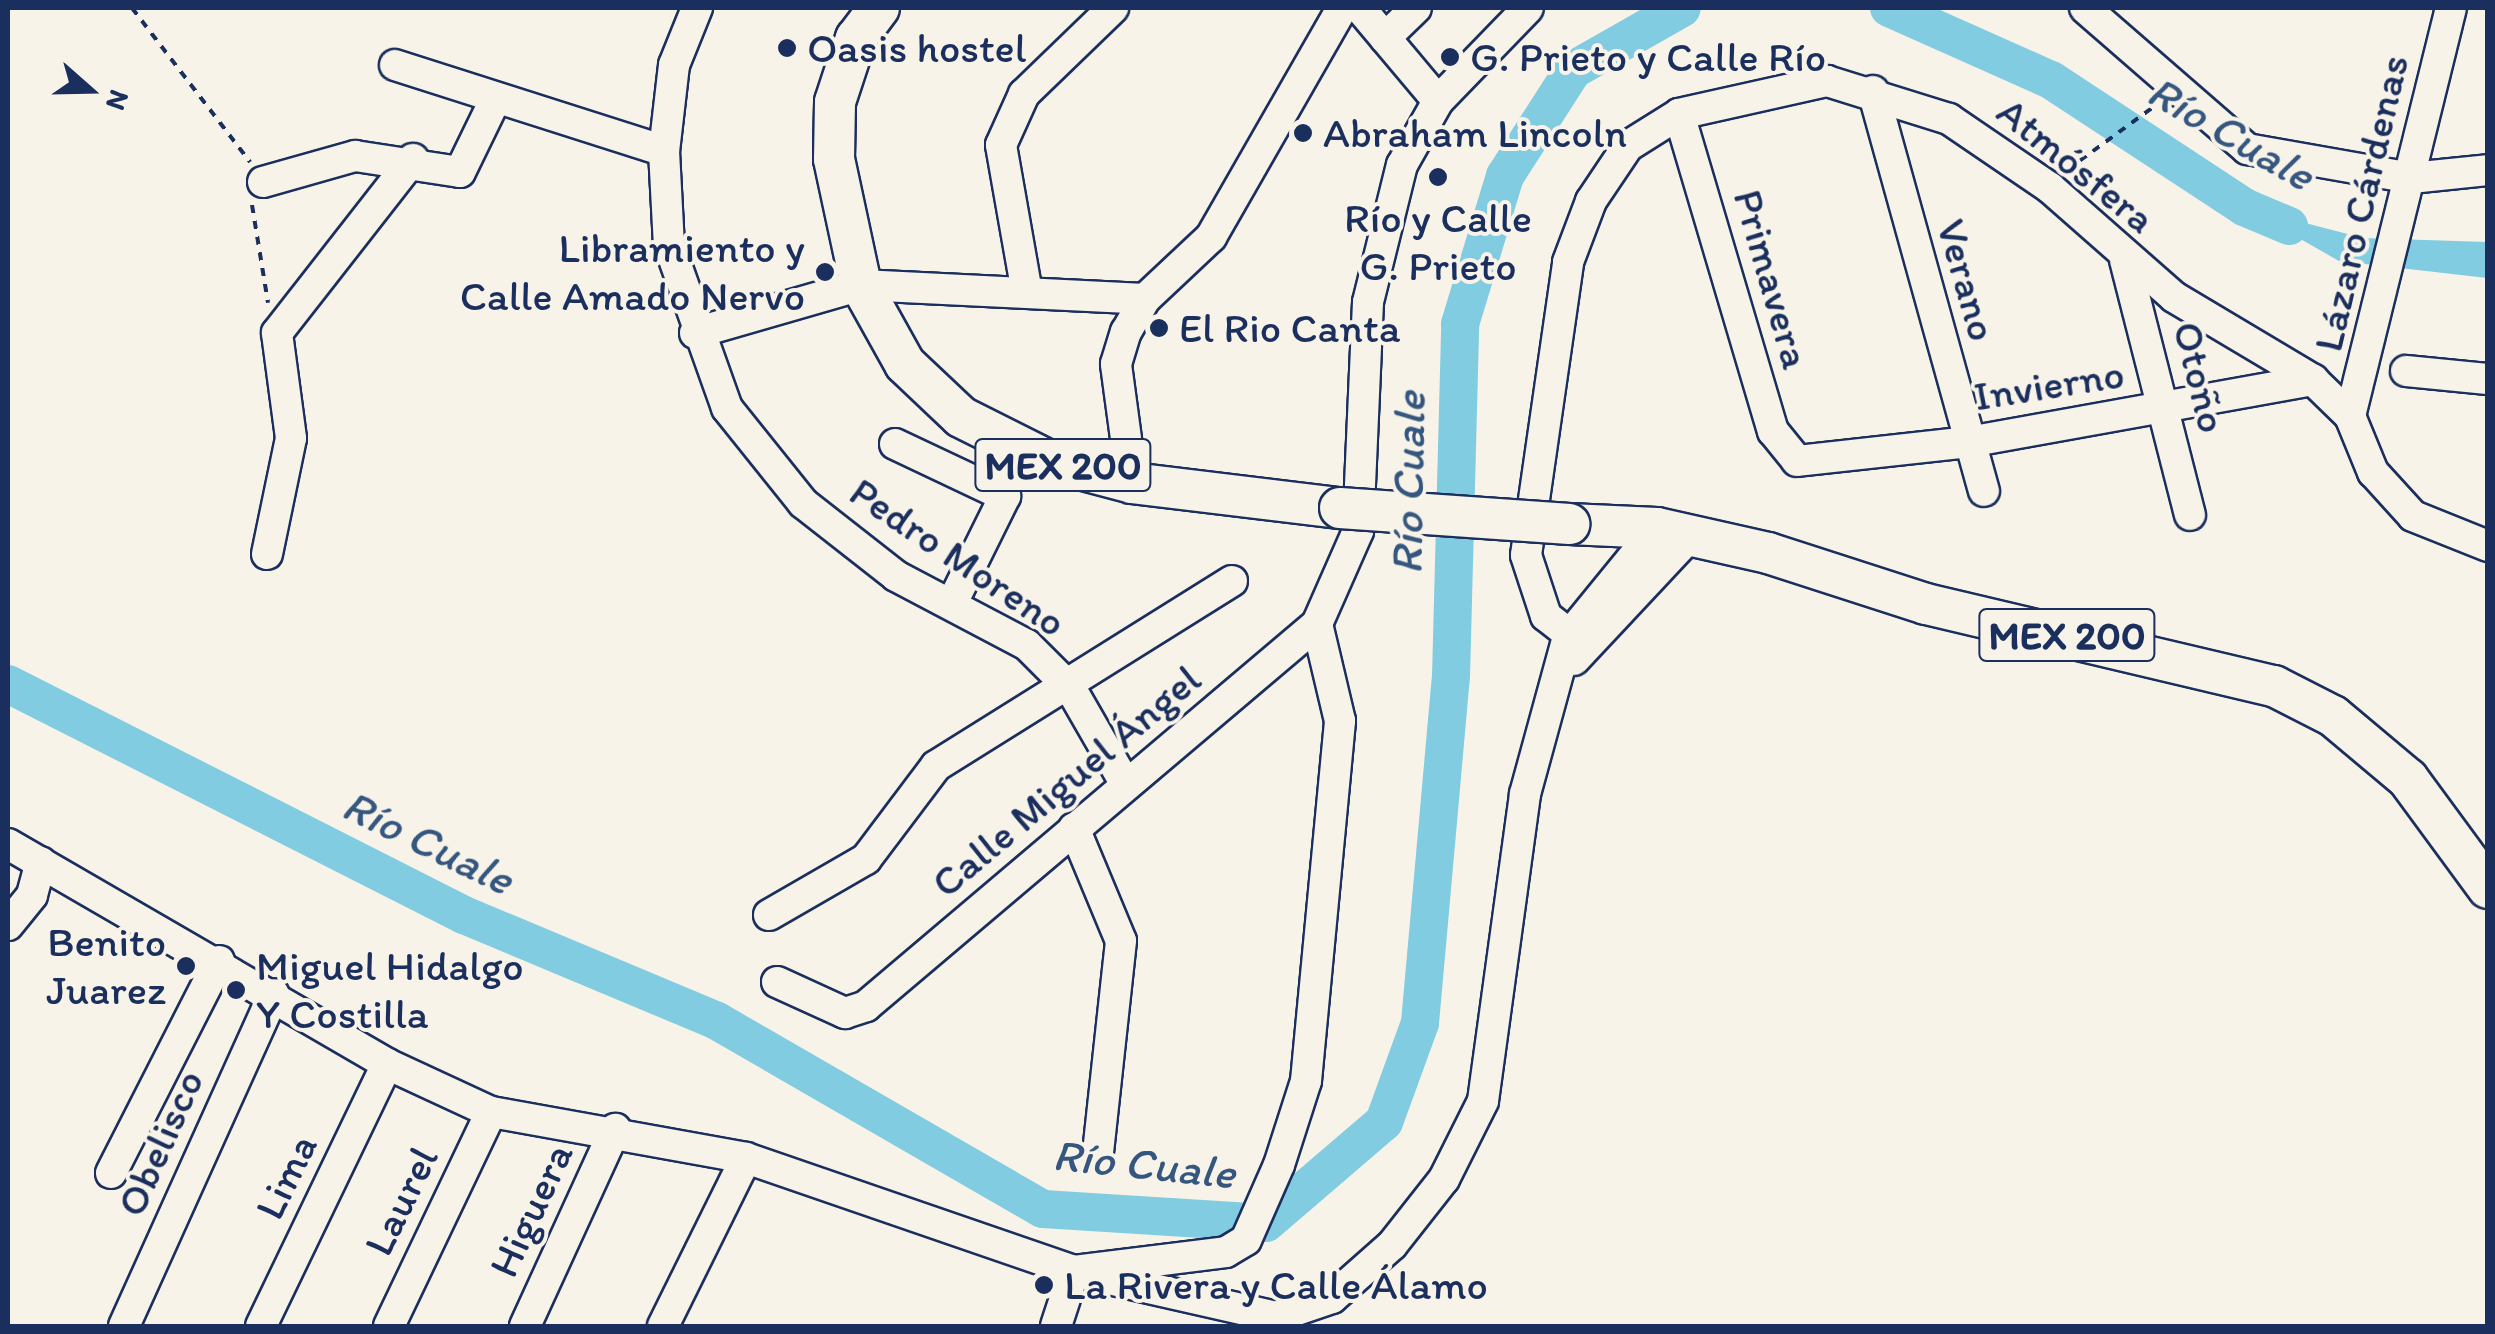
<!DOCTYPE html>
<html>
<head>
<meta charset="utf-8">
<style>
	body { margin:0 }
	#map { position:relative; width:2495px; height:1334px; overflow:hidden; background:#f7f3e8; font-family:Itim,sans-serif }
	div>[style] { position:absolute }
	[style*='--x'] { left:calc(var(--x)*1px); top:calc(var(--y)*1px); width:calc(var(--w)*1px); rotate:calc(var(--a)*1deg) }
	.water>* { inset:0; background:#81cce1 }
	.river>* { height:38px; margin:-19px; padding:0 19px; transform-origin:19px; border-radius:19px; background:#81cce1 }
	.path>* { height:4px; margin-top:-2px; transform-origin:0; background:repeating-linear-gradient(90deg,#1b2f5e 0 8px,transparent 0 16px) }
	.roads { filter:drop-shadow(2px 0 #1b2f5e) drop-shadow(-2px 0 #1b2f5e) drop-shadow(0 2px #1b2f5e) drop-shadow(0 -2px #1b2f5e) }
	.minor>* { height:30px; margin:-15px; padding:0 15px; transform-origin:15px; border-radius:15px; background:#f7f3e8 }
	.major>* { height:40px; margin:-20px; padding:0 20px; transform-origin:20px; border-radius:20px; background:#f7f3e8 }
	.bridges { filter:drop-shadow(2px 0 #1b2f5e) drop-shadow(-2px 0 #1b2f5e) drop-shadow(0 2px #1b2f5e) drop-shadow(0 -2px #1b2f5e) }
	.major-bridge>* { height:40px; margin:-20px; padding:0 20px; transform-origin:20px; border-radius:20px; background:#f7f3e8 }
	.dots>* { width:28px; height:28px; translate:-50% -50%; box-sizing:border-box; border:5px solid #f7f3e8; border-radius:50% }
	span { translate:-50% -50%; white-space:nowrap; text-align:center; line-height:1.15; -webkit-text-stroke:8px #f7f3e8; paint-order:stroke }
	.shield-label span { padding:2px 8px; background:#f7f3e8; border:2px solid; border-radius:8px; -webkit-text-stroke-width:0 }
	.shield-label { font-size:40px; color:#1b2f5e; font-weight:700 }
	.poi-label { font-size:42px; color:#1b2f5e }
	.left { translate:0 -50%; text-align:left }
	.right { translate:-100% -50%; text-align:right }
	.street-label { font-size:42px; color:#1b2f5e }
	.water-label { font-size:45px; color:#34567f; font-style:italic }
	.frame { position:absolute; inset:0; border:10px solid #1b2f5e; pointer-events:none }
	.north { position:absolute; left:40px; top:40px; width:100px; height:100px; -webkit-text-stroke:8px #f7f3e8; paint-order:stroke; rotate:110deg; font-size:28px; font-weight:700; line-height:40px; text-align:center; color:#1b2f5e }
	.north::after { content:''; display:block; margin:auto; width:35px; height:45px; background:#1b2f5e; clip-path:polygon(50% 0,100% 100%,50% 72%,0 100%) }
</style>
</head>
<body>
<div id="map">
	<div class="water">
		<div style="clip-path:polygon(2244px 207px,2363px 238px,2487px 242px,2487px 278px,2339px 261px)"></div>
	</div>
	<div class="river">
		<div style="--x:1889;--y:8;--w:177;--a:24"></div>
		<div style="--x:2051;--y:80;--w:231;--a:33.3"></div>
		<div style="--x:2244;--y:207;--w:49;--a:22.9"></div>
		<div style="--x:8;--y:684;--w:511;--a:26.87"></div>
		<div style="--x:464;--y:915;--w:274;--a:22.7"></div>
		<div style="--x:717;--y:1021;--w:376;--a:30"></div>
		<div style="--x:1043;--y:1209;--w:223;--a:3.6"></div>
		<div style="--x:1266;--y:1223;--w:155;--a:-40.6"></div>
		<div style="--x:1384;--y:1122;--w:105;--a:-70"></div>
		<div style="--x:1420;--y:1023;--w:347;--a:-84.9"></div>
		<div style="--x:1451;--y:677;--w:353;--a:-88.5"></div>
		<div style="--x:1460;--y:324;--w:155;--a:-73.1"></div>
		<div style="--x:1505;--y:176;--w:126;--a:-57.3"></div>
		<div style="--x:1573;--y:70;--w:125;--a:-29.6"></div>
	</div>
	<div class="path">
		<div style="--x:132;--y:8;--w:194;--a:52.5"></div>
		<div style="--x:2067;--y:170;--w:110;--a:-36.1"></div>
		<div style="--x:252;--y:205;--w:99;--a:80.7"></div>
	</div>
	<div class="roads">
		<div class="minor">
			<div style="--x:697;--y:8;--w:61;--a:112"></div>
			<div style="--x:674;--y:65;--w:87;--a:96.6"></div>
			<div style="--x:664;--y:151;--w:94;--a:87"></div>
			<div style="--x:669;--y:245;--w:173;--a:70.4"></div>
			<div style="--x:727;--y:408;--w:122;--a:51.3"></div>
			<div style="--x:803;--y:503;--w:118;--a:38.1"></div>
			<div style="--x:896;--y:576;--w:148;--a:27.8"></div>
			<div style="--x:1027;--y:645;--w:62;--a:45"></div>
			<div style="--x:1071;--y:689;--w:108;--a:60.1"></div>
			<div style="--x:1360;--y:8;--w:121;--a:50"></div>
			<div style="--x:2085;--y:8;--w:215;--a:41"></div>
			<div style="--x:2247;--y:149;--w:167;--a:10"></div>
			<div style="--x:2411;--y:178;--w:77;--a:-5.9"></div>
			<div style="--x:1385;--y:38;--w:43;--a:-44.1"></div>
			<div style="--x:395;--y:65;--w:282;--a:17.7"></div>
			<div style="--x:1873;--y:91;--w:415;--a:74.5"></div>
			<div style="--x:1679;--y:114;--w:331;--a:73.5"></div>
			<div style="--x:1773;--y:431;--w:38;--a:51"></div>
			<div style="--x:1797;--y:461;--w:172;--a:-6.3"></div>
			<div style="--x:1968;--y:442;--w:351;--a:-10.2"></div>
			<div style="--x:263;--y:182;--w:96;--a:-15.8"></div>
			<div style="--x:355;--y:156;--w:106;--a:8.7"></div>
			<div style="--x:460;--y:172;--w:82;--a:-64.1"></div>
			<div style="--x:2125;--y:260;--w:263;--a:75.7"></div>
			<div style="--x:1026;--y:287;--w:144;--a:-100"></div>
			<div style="--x:1001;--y:145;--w:56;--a:-65.7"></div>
			<div style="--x:1024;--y:94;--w:124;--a:-44"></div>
			<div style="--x:695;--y:333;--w:173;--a:-16.1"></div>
			<div style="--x:861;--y:285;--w:284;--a:2.8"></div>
			<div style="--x:2406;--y:371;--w:82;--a:5.6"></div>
			<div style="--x:2350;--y:416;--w:420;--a:-76.1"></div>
			<div style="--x:895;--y:444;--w:122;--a:25.3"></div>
			<div style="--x:1005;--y:496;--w:117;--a:116.3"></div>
			<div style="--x:1132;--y:483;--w:120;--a:-97.7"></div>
			<div style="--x:1116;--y:364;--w:34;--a:-73"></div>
			<div style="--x:1126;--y:332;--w:38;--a:-60"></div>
			<div style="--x:1145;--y:299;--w:91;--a:-43.2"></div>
			<div style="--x:1211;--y:237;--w:264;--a:-60.2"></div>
			<div style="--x:267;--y:554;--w:118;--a:-78.3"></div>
			<div style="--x:291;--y:438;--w:106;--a:-97.6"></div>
			<div style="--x:277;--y:333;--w:221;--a:-52"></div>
			<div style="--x:1583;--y:645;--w:47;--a:-141.9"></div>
			<div style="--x:1546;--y:616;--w:64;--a:-108.2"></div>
			<div style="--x:1526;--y:555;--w:296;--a:-81.8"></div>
			<div style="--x:1568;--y:262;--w:65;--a:-69.3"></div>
			<div style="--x:1591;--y:201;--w:66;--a:-56.1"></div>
			<div style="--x:1628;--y:146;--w:60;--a:-32.1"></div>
			<div style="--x:1679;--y:114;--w:152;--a:-12.6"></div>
			<div style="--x:1827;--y:81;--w:128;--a:17.3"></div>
			<div style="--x:1949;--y:119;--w:122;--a:34.3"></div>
			<div style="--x:2050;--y:188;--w:165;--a:41.3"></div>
			<div style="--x:2174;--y:297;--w:162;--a:30.8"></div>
			<div style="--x:2313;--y:380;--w:52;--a:44.2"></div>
			<div style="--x:2350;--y:416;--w:61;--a:67.7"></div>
			<div style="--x:2373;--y:472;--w:59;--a:47.7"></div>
			<div style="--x:2413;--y:516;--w:81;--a:21.8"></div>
			<div style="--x:1574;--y:660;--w:170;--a:-46.9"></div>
			<div style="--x:1074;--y:828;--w:122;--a:67.4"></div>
			<div style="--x:1121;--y:941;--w:214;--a:96.2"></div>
			<div style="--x:8;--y:844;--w:438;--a:30.1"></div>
			<div style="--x:387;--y:1064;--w:115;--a:24.8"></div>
			<div style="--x:491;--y:1112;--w:259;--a:10.2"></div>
			<div style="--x:746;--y:1158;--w:347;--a:19"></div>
			<div style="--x:1074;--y:1271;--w:207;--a:12.8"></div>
			<div style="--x:1276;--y:1317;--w:59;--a:-18.7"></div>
			<div style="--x:1332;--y:1298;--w:80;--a:-41.5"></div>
			<div style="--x:1392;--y:1245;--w:84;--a:-51.8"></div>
			<div style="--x:1444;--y:1179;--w:87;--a:-63.4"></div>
			<div style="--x:1483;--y:1101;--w:310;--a:-82.2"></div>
			<div style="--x:1525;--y:794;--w:163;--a:-74.7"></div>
			<div style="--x:1568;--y:637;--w:141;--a:-50.8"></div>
			<div style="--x:769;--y:915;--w:112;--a:-30"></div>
			<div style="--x:866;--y:859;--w:116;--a:-53"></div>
			<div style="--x:936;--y:766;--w:349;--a:-32"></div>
			<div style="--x:8;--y:925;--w:38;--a:-51"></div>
			<div style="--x:32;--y:895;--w:34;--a:-75"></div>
			<div style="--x:777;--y:982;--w:75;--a:24.5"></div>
			<div style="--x:845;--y:1013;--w:22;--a:-18"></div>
			<div style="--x:866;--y:1006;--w:591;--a:-40.26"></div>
			<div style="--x:1317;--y:624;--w:102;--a:-66.2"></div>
			<div style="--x:1358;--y:531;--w:229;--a:-87.5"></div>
			<div style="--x:1368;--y:302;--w:141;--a:-76.1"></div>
			<div style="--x:1402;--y:165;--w:73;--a:-60.6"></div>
			<div style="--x:1438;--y:101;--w:129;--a:-45.9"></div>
			<div style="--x:111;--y:1173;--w:238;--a:-63"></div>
			<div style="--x:124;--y:1326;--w:364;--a:-65.7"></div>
			<div style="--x:261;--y:1326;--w:291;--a:-64.3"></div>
			<div style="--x:389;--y:1326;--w:237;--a:-64.5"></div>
			<div style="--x:525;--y:1326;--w:217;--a:-65.4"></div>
			<div style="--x:663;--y:1326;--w:187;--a:-63.7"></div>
			<div style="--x:1056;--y:1326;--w:58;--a:-71.9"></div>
			<div style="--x:1074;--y:1271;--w:153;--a:-7.1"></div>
			<div style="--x:1226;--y:1252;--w:23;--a:-31"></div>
			<div style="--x:1246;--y:1240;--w:82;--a:-66.3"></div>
			<div style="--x:1279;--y:1165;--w:88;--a:-72.2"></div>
			<div style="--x:1306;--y:1081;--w:362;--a:-84.6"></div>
			<div style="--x:1340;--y:721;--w:100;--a:-103.3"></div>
		</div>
		<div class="major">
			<div style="--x:879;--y:8;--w:38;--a:127"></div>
			<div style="--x:856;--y:38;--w:67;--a:108.2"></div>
			<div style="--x:835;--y:102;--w:57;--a:91"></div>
			<div style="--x:834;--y:159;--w:129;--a:77.9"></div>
			<div style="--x:861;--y:285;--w:90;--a:60.9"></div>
			<div style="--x:905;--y:364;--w:77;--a:43.4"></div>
			<div style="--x:961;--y:417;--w:98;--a:26.6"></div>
			<div style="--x:1049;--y:461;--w:86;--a:14.8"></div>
			<div style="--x:1132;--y:483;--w:209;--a:6.9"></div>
			<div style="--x:1569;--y:524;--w:88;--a:2.6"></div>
			<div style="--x:1657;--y:528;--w:114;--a:12.7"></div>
			<div style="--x:1768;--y:553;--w:166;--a:17.9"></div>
			<div style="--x:1926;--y:604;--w:358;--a:13.3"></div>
			<div style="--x:2274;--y:686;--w:66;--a:27"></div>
			<div style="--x:2333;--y:716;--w:98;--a:40"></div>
			<div style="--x:2408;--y:779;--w:135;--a:53.7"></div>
		</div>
	</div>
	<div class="bridges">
		<div class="major-bridge">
			<div style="--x:1340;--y:508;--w:230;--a:4"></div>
		</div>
	</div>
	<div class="dots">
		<div style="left:787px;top:48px;background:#1b2f5e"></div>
		<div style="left:1450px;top:57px;background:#1b2f5e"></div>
		<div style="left:1303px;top:133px;background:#1b2f5e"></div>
		<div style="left:1438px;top:177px;background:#1b2f5e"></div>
		<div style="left:825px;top:272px;background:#1b2f5e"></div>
		<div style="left:1159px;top:328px;background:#1b2f5e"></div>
		<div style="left:186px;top:966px;background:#1b2f5e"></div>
		<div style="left:236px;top:990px;background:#1b2f5e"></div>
		<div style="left:1044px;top:1285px;background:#1b2f5e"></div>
	</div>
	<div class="shield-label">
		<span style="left:1063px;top:465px">MEX 200</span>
		<span style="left:2067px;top:635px">MEX 200</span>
	</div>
	<div class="poi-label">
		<span class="left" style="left:807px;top:48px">Oasis hostel</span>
		<span class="left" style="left:1470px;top:57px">G. Prieto y Calle Río</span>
		<span class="left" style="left:1323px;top:133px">Abraham Lincoln</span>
		<span style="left:1438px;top:242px">Río y Calle<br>G. Prieto</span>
		<span class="right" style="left:805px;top:272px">Libramiento y<br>Calle Amado Nervo</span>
		<span class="left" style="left:1179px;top:328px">El Rio Canta</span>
		<span class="right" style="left:166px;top:966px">Benito<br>Juarez</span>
		<span class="left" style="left:256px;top:990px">Miguel Hidalgo<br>Y Costilla</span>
		<span class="left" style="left:1064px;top:1285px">La Rivera y Calle Álamo</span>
	</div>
	<div class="street-label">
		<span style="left:2076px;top:165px;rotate:39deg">Atmósfera</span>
		<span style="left:2361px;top:203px;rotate:-77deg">Lázaro Cárdenas</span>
		<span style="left:1772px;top:279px;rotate:74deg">Primavera</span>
		<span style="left:1967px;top:280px;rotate:74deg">Verano</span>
		<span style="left:2200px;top:377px;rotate:76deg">Otoño</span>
		<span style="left:2049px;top:385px;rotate:-9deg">Invierno</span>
		<span style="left:958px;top:557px;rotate:34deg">Pedro Moreno</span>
		<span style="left:1066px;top:781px;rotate:-40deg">Calle Miguel Ángel</span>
		<span style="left:160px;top:1143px;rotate:-66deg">Obelisco</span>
		<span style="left:286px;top:1177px;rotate:-64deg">Lima</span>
		<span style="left:401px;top:1201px;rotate:-64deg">Laurel</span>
		<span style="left:531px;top:1210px;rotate:-65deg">Higuera</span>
	</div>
	<div class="water-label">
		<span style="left:2231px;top:133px;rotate:30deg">Río Cuale</span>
		<span style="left:1408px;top:483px;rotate:-89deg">Río Cuale</span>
		<span style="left:428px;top:842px;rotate:26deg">Río Cuale</span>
		<span style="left:1144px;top:1164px;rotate:6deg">Río Cuale</span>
	</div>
	<div class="frame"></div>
	<div class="north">N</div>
</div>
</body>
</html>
